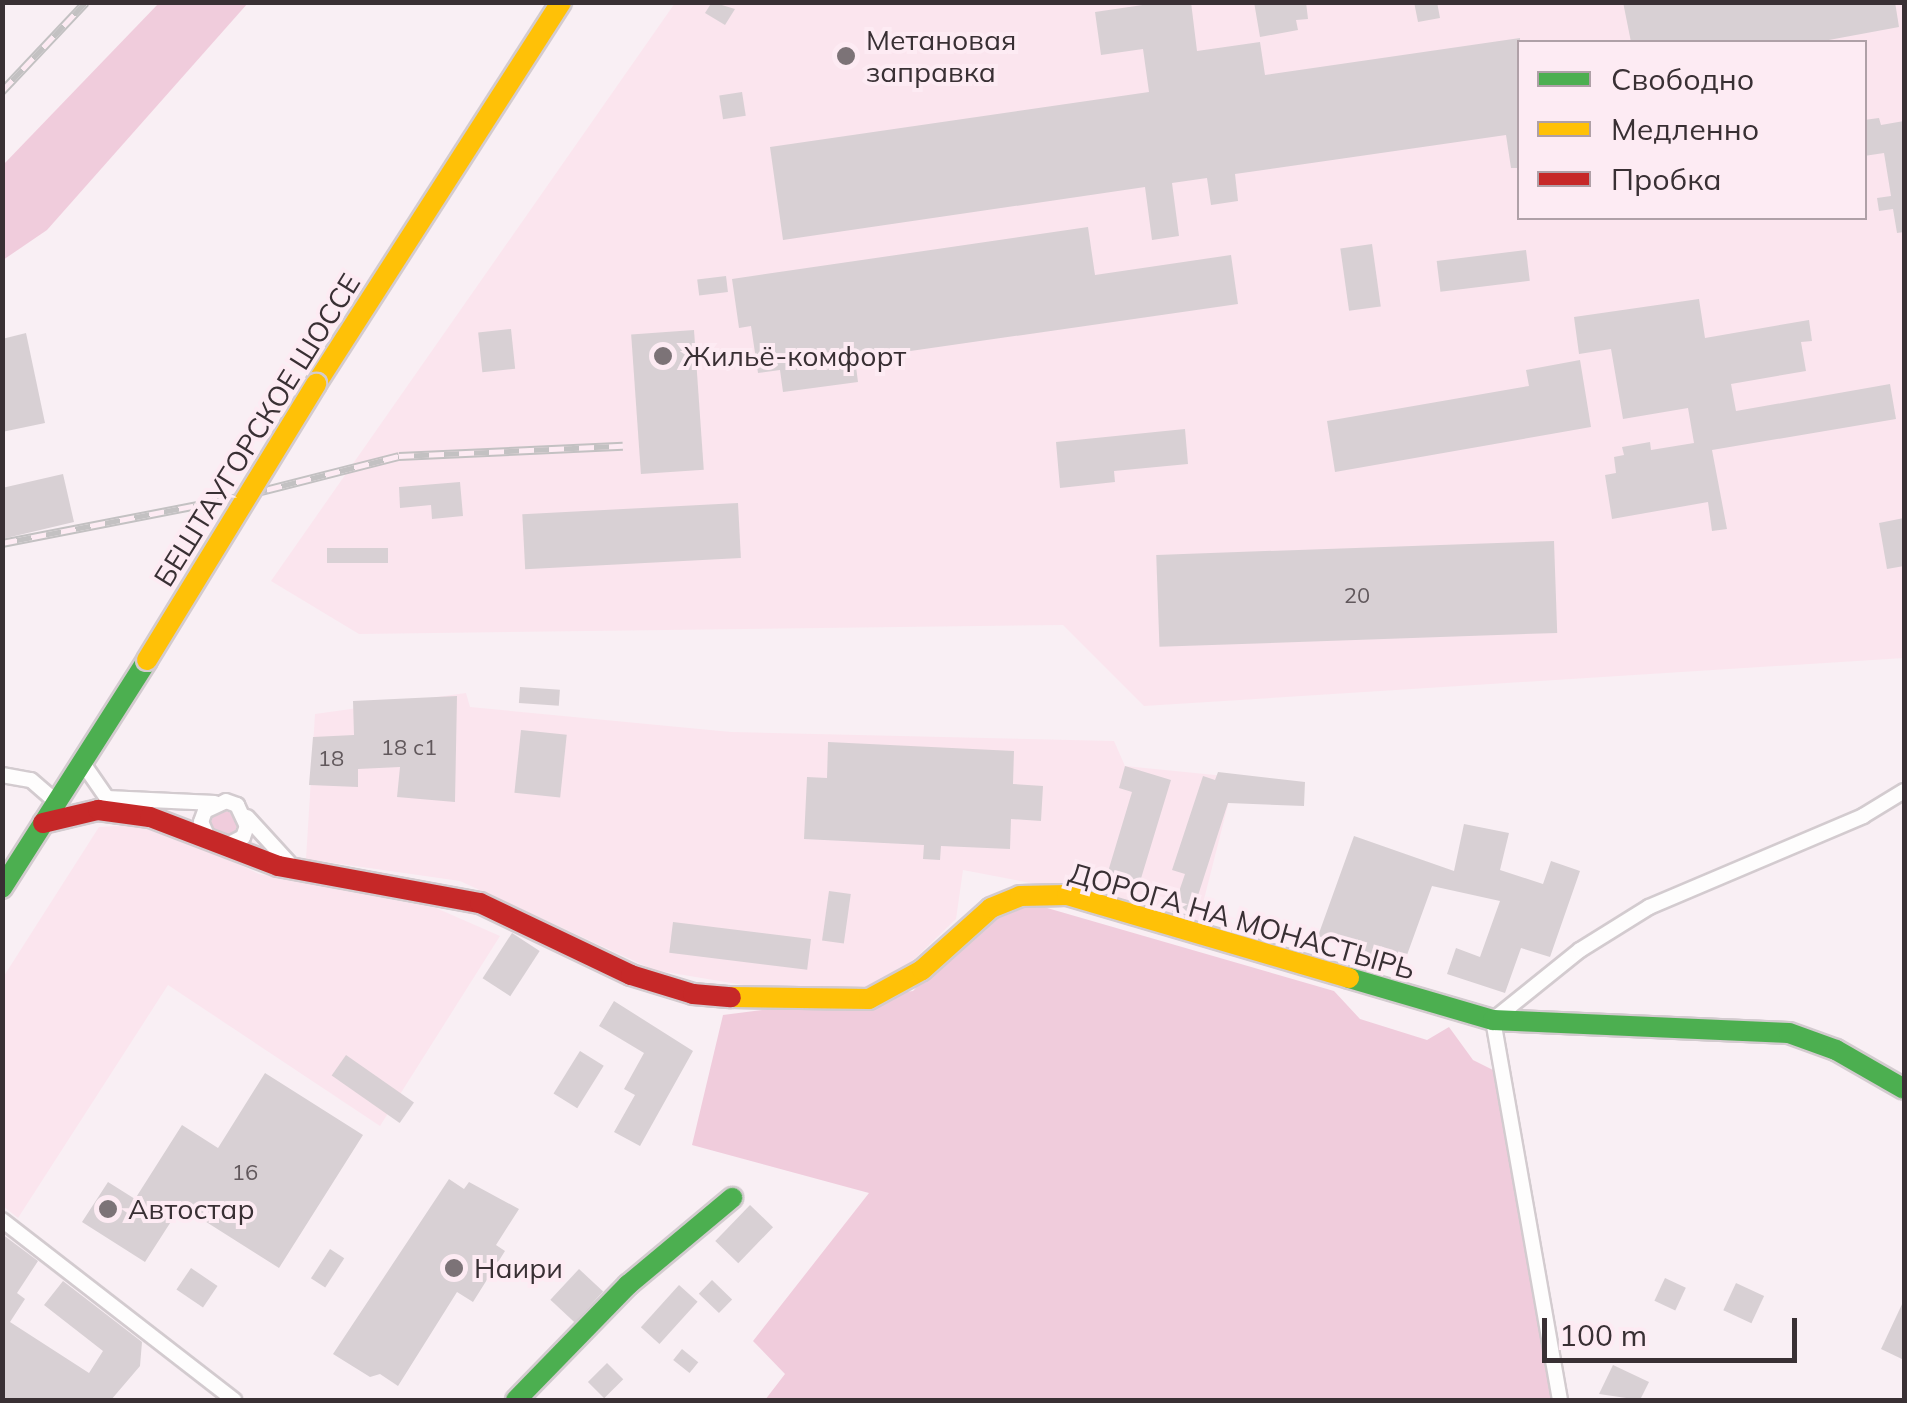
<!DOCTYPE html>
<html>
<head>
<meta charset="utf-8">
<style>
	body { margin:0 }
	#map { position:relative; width:1907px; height:1403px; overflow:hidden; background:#f9eff4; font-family:Mulish,sans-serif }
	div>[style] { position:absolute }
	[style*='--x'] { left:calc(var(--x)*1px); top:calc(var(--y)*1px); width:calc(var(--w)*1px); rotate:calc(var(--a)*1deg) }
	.built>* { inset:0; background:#fbe5ee }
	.green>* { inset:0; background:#f0ccdc }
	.round { border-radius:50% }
	.building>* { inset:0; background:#d8d0d4; transform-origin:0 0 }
	.roads { filter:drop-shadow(2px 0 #d3cbcf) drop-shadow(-2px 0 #d3cbcf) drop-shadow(0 2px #d3cbcf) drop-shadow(0 -2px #d3cbcf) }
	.street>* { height:14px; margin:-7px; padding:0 7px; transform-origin:7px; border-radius:7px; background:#fefdfd }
	.fast>* { height:20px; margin:-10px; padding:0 10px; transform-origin:10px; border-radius:10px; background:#4caf50 }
	.slow>* { height:20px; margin:-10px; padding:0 10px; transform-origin:10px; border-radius:10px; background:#ffc107 }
	.jam>* { height:20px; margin:-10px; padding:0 10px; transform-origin:10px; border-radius:10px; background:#c62828 }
	.rail>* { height:9px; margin-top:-4.5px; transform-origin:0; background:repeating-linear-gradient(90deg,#fdebf3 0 15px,#c3c1c2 0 30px); box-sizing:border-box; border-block:2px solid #c3c1c2 }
	.bridges { filter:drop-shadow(2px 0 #d3cbcf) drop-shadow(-2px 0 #d3cbcf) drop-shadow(0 2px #d3cbcf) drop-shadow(0 -2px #d3cbcf) }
	.slow-bridge>* { height:20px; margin:-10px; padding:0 10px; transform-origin:10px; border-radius:10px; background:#ffc107 }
	.dots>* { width:28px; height:28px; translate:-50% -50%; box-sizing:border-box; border:5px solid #fdebf3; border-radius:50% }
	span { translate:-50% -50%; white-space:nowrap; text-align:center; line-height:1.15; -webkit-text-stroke:8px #fdebf3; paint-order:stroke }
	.number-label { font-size:22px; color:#61585c }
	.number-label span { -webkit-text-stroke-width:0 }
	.poi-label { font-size:28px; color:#393034 }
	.left { translate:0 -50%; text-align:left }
	.street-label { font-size:28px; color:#393034 }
	.frame { position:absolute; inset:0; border:5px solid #393034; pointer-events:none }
	.legend { position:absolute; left:1517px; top:40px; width:350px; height:180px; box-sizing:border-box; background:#fdebf3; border:2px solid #afa0a7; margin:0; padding:12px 18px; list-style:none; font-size:30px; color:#393034 }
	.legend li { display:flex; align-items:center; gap:20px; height:50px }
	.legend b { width:50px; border:2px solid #afa0a7 }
	.scale { position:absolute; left:1542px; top:1318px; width:255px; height:45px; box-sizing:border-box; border:5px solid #393034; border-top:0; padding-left:12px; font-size:30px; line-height:35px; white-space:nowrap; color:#393034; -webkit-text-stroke:8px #fdebf3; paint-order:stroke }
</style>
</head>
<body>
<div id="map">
	<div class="built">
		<div style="clip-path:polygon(evenodd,675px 3px,1904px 3px,1904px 658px,1144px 706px,1063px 625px,359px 634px,271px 581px,675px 3px,1520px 42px,1864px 42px,1864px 218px,1520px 218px,1520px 42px)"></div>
		<div style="clip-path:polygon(466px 693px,470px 707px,731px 732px,1114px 741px,1125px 766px,1235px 777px,1197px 927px,1093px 895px,963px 870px,956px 919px,905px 968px,870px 988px,808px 996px,654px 970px,460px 881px,306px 859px,315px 714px)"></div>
		<div style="clip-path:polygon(152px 824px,259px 874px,436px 908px,500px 936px,380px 1126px,168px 985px,18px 1218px,3px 1206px,2px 979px,99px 827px)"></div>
	</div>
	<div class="green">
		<div style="clip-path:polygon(159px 3px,248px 3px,47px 230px,3px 260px,3px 165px)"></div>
		<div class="round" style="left:211px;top:811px;width:26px;height:26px"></div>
		<div style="clip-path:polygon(999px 894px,1334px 991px,1360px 1019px,1427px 1040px,1449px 1027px,1473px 1060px,1499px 1073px,1556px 1400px,765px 1400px,785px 1374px,753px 1341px,869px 1193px,692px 1145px,723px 1015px,913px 991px)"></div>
	</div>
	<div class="building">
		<div style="clip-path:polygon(712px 2px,735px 9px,725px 25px,705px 13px)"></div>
		<div style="clip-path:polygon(1163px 2px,1191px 2px,1197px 51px,1260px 42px,1265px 75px,1520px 38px,1520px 168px,1511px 168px,1506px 135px,1235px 174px,1238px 201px,1211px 205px,1207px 178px,1172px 183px,1179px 236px,1152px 240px,1145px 187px,783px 240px,770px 147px,1149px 92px,1143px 49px,1101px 55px,1095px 12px)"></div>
		<div style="clip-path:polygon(1254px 2px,1306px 2px,1308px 19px,1296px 20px,1298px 30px,1260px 37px)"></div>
		<div style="clip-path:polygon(1414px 2px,1437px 2px,1440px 18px,1418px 22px)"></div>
		<div style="clip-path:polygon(1623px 2px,1895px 2px,1899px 27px,1818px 42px,1631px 42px)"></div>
		<div style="left:742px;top:92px;width:24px;height:23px;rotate:81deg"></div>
		<div style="clip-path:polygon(1879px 118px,1881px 125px,1904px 121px,1904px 232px,1897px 233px,1893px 209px,1879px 211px,1877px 198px,1891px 196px,1884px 153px,1864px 156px,1864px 120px)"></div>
		<div style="clip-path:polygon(1088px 227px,1095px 275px,1231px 255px,1238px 304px,855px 359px,858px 382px,783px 392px,780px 370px,758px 373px,751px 326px,739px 328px,732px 279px)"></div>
		<div style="left:1372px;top:244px;width:63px;height:32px;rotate:82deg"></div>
		<div style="left:1526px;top:250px;width:31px;height:90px;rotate:83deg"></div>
		<div style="left:726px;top:276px;width:16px;height:29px;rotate:83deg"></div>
		<div style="clip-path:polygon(1699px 299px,1705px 338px,1809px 320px,1812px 341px,1801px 342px,1806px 371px,1731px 384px,1736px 411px,1890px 384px,1896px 419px,1712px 450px,1727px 529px,1712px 531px,1708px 502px,1612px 519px,1605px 475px,1616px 473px,1614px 457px,1624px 455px,1622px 447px,1650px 442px,1651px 450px,1694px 443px,1688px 408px,1623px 419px,1611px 349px,1579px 354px,1574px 317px)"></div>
		<div style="left:511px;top:329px;width:40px;height:33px;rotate:84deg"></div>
		<div style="left:694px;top:330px;width:140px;height:63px;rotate:86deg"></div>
		<div style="clip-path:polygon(26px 333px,45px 423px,2px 432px,2px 339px)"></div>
		<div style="clip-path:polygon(1580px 360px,1591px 427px,1335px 472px,1327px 421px,1529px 386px,1526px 370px)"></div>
		<div style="clip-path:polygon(1185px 429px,1188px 464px,1114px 471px,1115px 482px,1060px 488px,1056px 442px)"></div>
		<div style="clip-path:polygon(63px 474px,74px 522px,2px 539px,2px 488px)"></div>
		<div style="clip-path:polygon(460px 482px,463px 516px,432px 519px,431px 505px,400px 508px,399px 487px)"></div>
		<div style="left:738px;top:503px;width:55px;height:216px;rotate:87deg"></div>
		<div style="clip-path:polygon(1904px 518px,1904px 566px,1887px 569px,1879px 523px)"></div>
		<div style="left:1554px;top:541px;width:92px;height:398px;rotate:88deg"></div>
		<div style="left:388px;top:548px;width:15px;height:61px;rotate:90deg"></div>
		<div style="left:520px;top:687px;width:40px;height:16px;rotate:4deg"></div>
		<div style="clip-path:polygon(457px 696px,455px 802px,397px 797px,400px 767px,358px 769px,358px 787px,309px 785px,313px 737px,354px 735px,353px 701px)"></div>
		<div style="left:521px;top:730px;width:46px;height:63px;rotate:6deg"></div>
		<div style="clip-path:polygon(828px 742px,1014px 751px,1013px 784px,1043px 786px,1041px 821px,1011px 819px,1010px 849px,941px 846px,940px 860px,923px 859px,924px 845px,804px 839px,807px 777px,827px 778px)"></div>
		<div style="clip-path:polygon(1125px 766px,1171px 780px,1139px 885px,1107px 875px,1132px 792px,1119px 788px)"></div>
		<div style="clip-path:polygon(1218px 772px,1305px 782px,1304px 806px,1228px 803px,1191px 917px,1172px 912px,1185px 874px,1172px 870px,1203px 776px,1215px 780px)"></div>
		<div style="clip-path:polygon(1464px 824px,1509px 833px,1500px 870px,1543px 884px,1551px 861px,1580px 871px,1550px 957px,1521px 948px,1505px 993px,1447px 974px,1456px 948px,1480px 957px,1500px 901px,1432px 886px,1403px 966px,1318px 936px,1354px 836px,1454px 871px)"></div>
		<div style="left:829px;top:891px;width:22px;height:50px;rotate:8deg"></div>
		<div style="left:673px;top:922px;width:139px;height:31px;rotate:7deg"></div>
		<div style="left:512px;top:933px;width:33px;height:54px;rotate:33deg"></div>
		<div style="clip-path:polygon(614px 1001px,693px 1051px,640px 1146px,614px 1132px,635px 1095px,624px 1089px,644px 1053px,599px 1026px)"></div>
		<div style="left:580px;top:1051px;width:28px;height:50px;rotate:32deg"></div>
		<div style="left:346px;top:1055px;width:83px;height:25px;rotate:35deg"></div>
		<div style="clip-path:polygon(265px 1073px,363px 1135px,279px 1268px,181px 1206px,145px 1262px,82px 1222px,108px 1182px,135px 1199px,182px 1125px,218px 1148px)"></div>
		<div style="clip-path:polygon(449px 1179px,464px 1189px,469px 1182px,519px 1209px,496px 1245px,505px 1251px,473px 1302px,457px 1292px,398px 1386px,380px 1374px,370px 1377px,333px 1354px)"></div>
		<div style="left:750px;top:1205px;width:32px;height:50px;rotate:44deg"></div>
		<div style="clip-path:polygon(2px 1234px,38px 1261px,17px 1293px,25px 1299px,10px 1322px,89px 1373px,103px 1351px,44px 1305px,63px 1281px,142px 1342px,140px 1366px,111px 1400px,2px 1400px)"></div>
		<div style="left:330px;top:1249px;width:17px;height:35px;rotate:33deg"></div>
		<div style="left:191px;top:1268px;width:32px;height:26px;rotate:34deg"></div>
		<div style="left:579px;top:1269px;width:33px;height:42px;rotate:43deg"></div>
		<div style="left:1665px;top:1278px;width:23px;height:25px;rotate:25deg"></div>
		<div style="left:712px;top:1280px;width:28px;height:19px;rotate:44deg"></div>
		<div style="left:1736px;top:1283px;width:31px;height:30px;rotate:25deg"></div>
		<div style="left:679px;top:1285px;width:25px;height:57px;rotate:42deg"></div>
		<div style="clip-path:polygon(1904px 1300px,1904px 1360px,1881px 1349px)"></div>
		<div style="left:682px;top:1349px;width:21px;height:14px;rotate:39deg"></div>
		<div style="left:607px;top:1363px;width:23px;height:27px;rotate:45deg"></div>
		<div style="clip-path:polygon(1613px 1365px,1649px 1382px,1640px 1400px,1599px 1394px)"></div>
	</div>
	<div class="roads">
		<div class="street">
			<div style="--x:82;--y:762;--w:44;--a:55.2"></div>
			<div style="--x:107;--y:798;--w:108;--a:2.7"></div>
			<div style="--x:2;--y:775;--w:29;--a:10"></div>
			<div style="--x:31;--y:780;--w:33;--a:41"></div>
			<div style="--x:247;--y:817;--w:62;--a:47.6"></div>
			<div style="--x:210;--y:842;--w:22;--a:-114"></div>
			<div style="--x:201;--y:822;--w:12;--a:-70"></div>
			<div style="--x:205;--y:811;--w:23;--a:-25"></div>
			<div style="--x:226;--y:801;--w:12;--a:20"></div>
			<div style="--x:237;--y:805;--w:23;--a:65"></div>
			<div style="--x:247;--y:826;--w:12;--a:110"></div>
			<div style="--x:243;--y:837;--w:22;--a:153"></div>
			<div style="--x:2;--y:1220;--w:294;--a:37.8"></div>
			<div style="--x:1560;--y:1400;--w:386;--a:-100"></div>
			<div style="--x:1493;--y:1020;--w:112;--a:-38.8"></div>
			<div style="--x:1580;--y:950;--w:81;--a:-31.9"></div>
			<div style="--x:1649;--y:907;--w:233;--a:-23"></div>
			<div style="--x:1863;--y:816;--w:48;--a:-31.4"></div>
		</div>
		<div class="fast">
			<div style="--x:2;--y:888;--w:270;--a:-57.5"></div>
			<div style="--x:1349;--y:978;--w:150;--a:16.3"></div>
			<div style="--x:1493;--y:1020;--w:296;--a:2.5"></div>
			<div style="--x:1789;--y:1033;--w:50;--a:19.9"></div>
			<div style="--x:1836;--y:1050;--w:78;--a:29.8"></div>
			<div style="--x:516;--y:1400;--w:161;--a:-45.8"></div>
			<div style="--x:628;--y:1285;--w:136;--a:-39.9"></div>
		</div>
		<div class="slow">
			<div style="--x:316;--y:384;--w:454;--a:-57.3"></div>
			<div style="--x:731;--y:997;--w:138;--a:0.8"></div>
			<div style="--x:869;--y:999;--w:60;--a:-28.7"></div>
			<div style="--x:922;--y:970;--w:93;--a:-41.9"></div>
			<div style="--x:991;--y:908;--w:31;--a:-22"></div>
			<div style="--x:1020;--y:896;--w:47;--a:-1.2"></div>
			<div style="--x:1067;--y:895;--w:294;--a:16.4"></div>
		</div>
		<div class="jam">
			<div style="--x:43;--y:823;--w:57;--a:-13.3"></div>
			<div style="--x:98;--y:810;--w:52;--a:7.7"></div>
			<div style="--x:150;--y:817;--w:137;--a:20.9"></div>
			<div style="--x:278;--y:866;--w:205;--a:10.4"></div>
			<div style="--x:480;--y:903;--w:167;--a:25.5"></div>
			<div style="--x:631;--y:975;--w:65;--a:17"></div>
			<div style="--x:693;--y:994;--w:38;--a:5"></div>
		</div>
	</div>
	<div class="rail">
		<div style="--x:2;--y:91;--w:122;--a:-46.7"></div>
		<div style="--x:2;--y:543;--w:240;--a:-11"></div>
		<div style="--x:238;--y:497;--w:166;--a:-14.3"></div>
		<div style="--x:399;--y:456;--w:224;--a:-2.6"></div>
	</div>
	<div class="bridges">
		<div class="slow-bridge">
			<div style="--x:147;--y:660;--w:324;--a:-58.5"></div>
		</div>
	</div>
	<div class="dots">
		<div style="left:846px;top:56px;background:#7c7377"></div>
		<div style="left:663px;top:356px;background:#7c7377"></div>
		<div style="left:108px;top:1209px;background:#7c7377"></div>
		<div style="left:454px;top:1268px;background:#7c7377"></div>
	</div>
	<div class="number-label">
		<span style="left:1357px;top:596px">20</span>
		<span style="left:409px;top:748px">18 с1</span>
		<span style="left:331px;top:759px">18</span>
		<span style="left:245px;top:1173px">16</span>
	</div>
	<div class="poi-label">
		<span class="left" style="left:866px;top:56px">Метановая<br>заправка</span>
		<span class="left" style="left:683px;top:356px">Жильё-комфорт</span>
		<span class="left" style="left:128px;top:1209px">Автостар</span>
		<span class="left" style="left:474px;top:1268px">Наири</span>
	</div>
	<div class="street-label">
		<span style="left:257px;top:430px;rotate:-58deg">БЕШТАУГОРСКОЕ ШОССЕ</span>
		<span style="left:1242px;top:921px;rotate:16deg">ДОРОГА НА МОНАСТЫРЬ</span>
	</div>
	<div class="frame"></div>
	<ul class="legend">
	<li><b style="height:12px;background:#4caf50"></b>Свободно</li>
	<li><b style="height:12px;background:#ffc107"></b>Медленно</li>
	<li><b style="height:12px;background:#c62828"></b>Пробка</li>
	</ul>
	<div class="scale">100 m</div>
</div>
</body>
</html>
